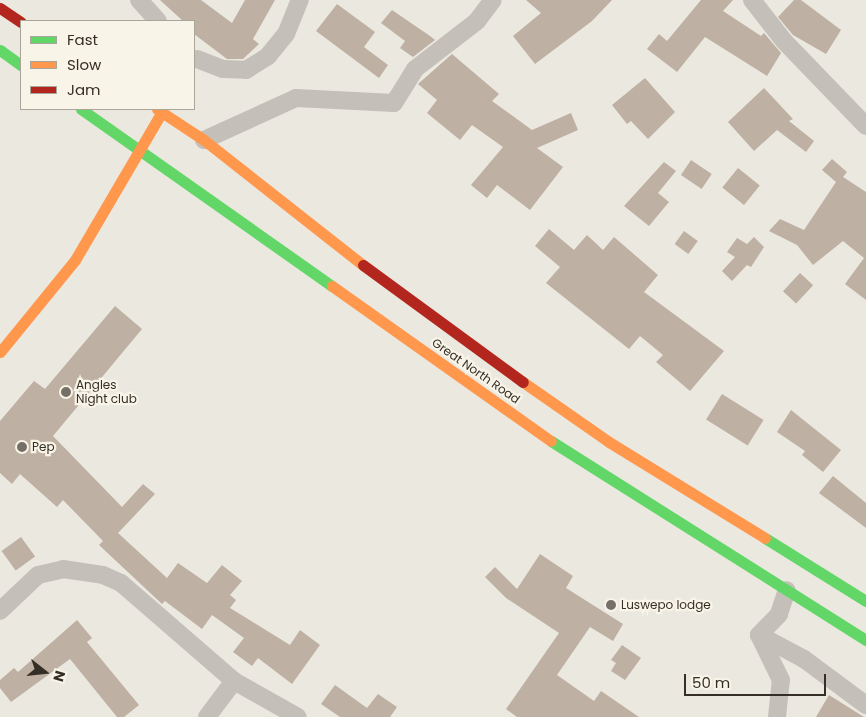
<!DOCTYPE html>
<html>
<head>
<meta charset="utf-8">
<style>
	body { margin:0 }
	#map { position:relative; width:866px; height:717px; overflow:hidden; background:#ebe8e0; font-family:Poppins,sans-serif }
	div>[style] { position:absolute }
	[style*='--x'] { left:calc(var(--x)*1px); top:calc(var(--y)*1px); width:calc(var(--w)*1px); rotate:calc(var(--a)*1deg) }
	.building>* { inset:0; background:#beb0a2; transform-origin:0 0 }
	.street>* { height:18px; margin:-9px; padding:0 9px; transform-origin:9px; border-radius:9px; background:#c4c0b9 }
	.fast>* { height:11px; margin:-5.5px; padding:0 5.5px; transform-origin:5.5px; border-radius:5.5px; background:#63d668 }
	.slow>* { height:11px; margin:-5.5px; padding:0 5.5px; transform-origin:5.5px; border-radius:5.5px; background:#ff974d }
	.jam>* { height:11px; margin:-5.5px; padding:0 5.5px; transform-origin:5.5px; border-radius:5.5px; background:#b3261e }
	.dots>* { width:14px; height:14px; translate:-50% -50%; box-sizing:border-box; border:2px solid #f8f4e7; border-radius:50% }
	span { translate:-50% -50%; white-space:nowrap; text-align:center; line-height:1.15; -webkit-text-stroke:4.5px #f8f4e7; paint-order:stroke }
	.street-label { font-size:12px; color:#352e27 }
	.poi-label { font-size:12px; color:#352e27 }
	.left { translate:0 -50%; text-align:left }
	.legend { position:absolute; left:20px; top:20px; width:175px; height:90px; box-sizing:border-box; background:#f8f4e7; border:1px solid #aaa59a; margin:0; padding:6px 9px; list-style:none; font-size:15px; color:#352e27 }
	.legend li { display:flex; align-items:center; gap:10px; height:25px }
	.legend b { width:25px; border:1px solid #aaa59a }
	.north { position:absolute; left:20px; top:647px; width:50px; height:50px; -webkit-text-stroke:4px #f8f4e7; paint-order:stroke; rotate:106deg; font-size:14px; font-weight:700; line-height:20px; text-align:center; color:#352e27 }
	.north::after { content:''; display:block; margin:auto; width:18px; height:22px; background:#352e27; clip-path:polygon(50% 0,100% 100%,50% 72%,0 100%) }
	.scale { position:absolute; left:684px; top:674px; width:142px; height:22px; box-sizing:border-box; border:2px solid #352e27; border-top:0; padding-left:6px; font-size:15px; line-height:18px; white-space:nowrap; color:#352e27; -webkit-text-stroke:4px #f8f4e7; paint-order:stroke }
</style>
</head>
<body>
<div id="map">
	<div class="building">
		<div style="clip-path:polygon(160px 0,201px 0,232px 23px,245px 0,275px 0,253px 39px,259px 44px,243px 59px,227px 59px,194px 34px,194px 21px,183px 21px)"></div>
		<div style="clip-path:polygon(526px 0,612px 0,592px 21px,535px 64px,513px 36px,541px 13px)"></div>
		<div style="clip-path:polygon(701px 0,733px 0,723px 11px,761px 36px,764px 33px,781px 53px,767px 76px,705px 37px,677px 72px,647px 49px,659px 34px,667px 41px)"></div>
		<div style="clip-path:polygon(794px 0,801px 0,841px 30px,826px 54px,793px 35px,778px 17px)"></div>
		<div style="clip-path:polygon(337px 4px,375px 32px,364px 47px,388px 65px,379px 78px,316px 31px)"></div>
		<div style="clip-path:polygon(392px 10px,430px 36px,435px 40px,413px 57px,400px 48px,405px 41px,381px 23px)"></div>
		<div style="clip-path:polygon(452px 54px,499px 94px,492px 101px,532px 130px,571px 113px,578px 130px,537px 148px,563px 167px,530px 210px,497px 185px,487px 198px,471px 185px,503px 147px,472px 125px,460px 140px,427px 113px,437px 100px,418px 84px)"></div>
		<div style="clip-path:polygon(645px 78px,675px 112px,648px 139px,631px 121px,627px 124px,612px 105px)"></div>
		<div style="clip-path:polygon(764px 88px,793px 119px,789px 121px,814px 141px,806px 152px,777px 130px,754px 151px,728px 122px)"></div>
		<div style="clip-path:polygon(832px 159px,847px 172px,843px 177px,866px 192px,866px 300px,845px 284px,864px 258px,843px 241px,813px 265px,797px 245px,769px 231px,780px 219px,804px 230px,836px 182px,822px 170px)"></div>
		<div style="left:691px;top:160px;width:25px;height:18px;rotate:34deg"></div>
		<div style="clip-path:polygon(664px 162px,676px 171px,658px 193px,669px 202px,649px 226px,624px 206px)"></div>
		<div style="left:738px;top:168px;width:28px;height:25px;rotate:39deg"></div>
		<div style="clip-path:polygon(549px 229px,574px 250px,587px 235px,603px 250px,614px 237px,658px 275px,644px 292px,724px 351px,690px 391px,656px 362px,663px 355px,640px 336px,629px 349px,546px 283px,560px 267px,535px 246px)"></div>
		<div style="left:684px;top:231px;width:17px;height:16px;rotate:36deg"></div>
		<div style="clip-path:polygon(754px 237px,764px 247px,751px 267px,747px 265px,732px 281px,722px 271px,735px 257px,727px 252px,737px 238px,747px 244px)"></div>
		<div style="left:800px;top:273px;width:18px;height:25px;rotate:43deg"></div>
		<div style="clip-path:polygon(115px 306px,142px 329px,53px 436px,122px 507px,143px 484px,155px 494px,118px 533px,167px 578px,178px 563px,207px 583px,222px 565px,242px 581px,230px 595px,236px 600px,230px 608px,290px 645px,300px 630px,320px 645px,292px 684px,258px 658px,252px 666px,233px 652px,244px 638px,212px 615px,202px 629px,165px 601px,162px 604px,99px 545px,103px 541px,63px 500px,57px 507px,20px 474px,12px 484px,0 473px,0 421px,34px 381px,45px 389px)"></div>
		<div style="left:722px;top:394px;width:49px;height:30px;rotate:32deg"></div>
		<div style="clip-path:polygon(791px 410px,841px 450px,823px 472px,802px 455px,805px 451px,777px 432px)"></div>
		<div style="clip-path:polygon(833px 476px,866px 503px,866px 528px,819px 493px)"></div>
		<div style="left:21px;top:537px;width:24px;height:24px;rotate:54deg"></div>
		<div style="clip-path:polygon(540px 554px,573px 576px,566px 588px,623px 624px,613px 641px,590px 627px,557px 675px,594px 701px,601px 691px,639px 717px,517px 717px,506px 709px,559px 633px,506px 598px,485px 577px,495px 567px,517px 589px)"></div>
		<div style="clip-path:polygon(77px 620px,92px 638px,87px 642px,139px 705px,124px 717px,117px 717px,70px 659px,11px 702px,0 688px,0 680px,14px 668px,18px 672px)"></div>
		<div style="clip-path:polygon(622px 645px,641px 658px,625px 680px,611px 671px,616px 663px,611px 660px)"></div>
		<div style="clip-path:polygon(335px 685px,367px 708px,378px 694px,397px 707px,390px 717px,340px 717px,321px 704px)"></div>
		<div style="clip-path:polygon(829px 695px,864px 717px,816px 717px)"></div>
	</div>
	<div class="street">
		<div style="--x:139;--y:0;--w:28;--a:48"></div>
		<div style="--x:752;--y:0;--w:52;--a:52"></div>
		<div style="--x:784;--y:41;--w:118;--a:46"></div>
		<div style="--x:197;--y:59;--w:28;--a:21"></div>
		<div style="--x:223;--y:69;--w:23;--a:2"></div>
		<div style="--x:246;--y:70;--w:26;--a:-32"></div>
		<div style="--x:268;--y:56;--w:28;--a:-51"></div>
		<div style="--x:286;--y:34;--w:37;--a:-68"></div>
		<div style="--x:204;--y:140;--w:101;--a:-24.5"></div>
		<div style="--x:296;--y:98;--w:98;--a:2.9"></div>
		<div style="--x:394;--y:103;--w:40;--a:-58"></div>
		<div style="--x:415;--y:69;--w:78;--a:-37.7"></div>
		<div style="--x:477;--y:21;--w:26;--a:-53"></div>
		<div style="--x:0;--y:611;--w:52;--a:-43.5"></div>
		<div style="--x:38;--y:575;--w:26;--a:-13"></div>
		<div style="--x:63;--y:569;--w:40;--a:8.5"></div>
		<div style="--x:103;--y:575;--w:20;--a:24"></div>
		<div style="--x:121;--y:583;--w:150;--a:40.9"></div>
		<div style="--x:234;--y:681;--w:73;--a:29.4"></div>
		<div style="--x:759;--y:635;--w:51;--a:28.1"></div>
		<div style="--x:804;--y:659;--w:77;--a:36.6"></div>
		<div style="--x:207;--y:717;--w:45;--a:-53.1"></div>
		<div style="--x:777;--y:717;--w:37;--a:-84"></div>
		<div style="--x:781;--y:680;--w:50;--a:-116.1"></div>
		<div style="--x:759;--y:635;--w:29;--a:-46"></div>
		<div style="--x:779;--y:614;--w:25;--a:-72"></div>
	</div>
	<div class="fast">
		<div style="--x:0;--y:50;--w:26;--a:36"></div>
		<div style="--x:81;--y:109;--w:307;--a:35.2"></div>
		<div style="--x:551;--y:441;--w:373;--a:32.3"></div>
		<div style="--x:765;--y:538;--w:119;--a:32"></div>
	</div>
	<div class="slow">
		<div style="--x:157;--y:109;--w:56;--a:33.4"></div>
		<div style="--x:204;--y:140;--w:202;--a:38.2"></div>
		<div style="--x:332;--y:286;--w:268;--a:35.3"></div>
		<div style="--x:0;--y:352;--w:119;--a:-50.8"></div>
		<div style="--x:75;--y:260;--w:172;--a:-59.6"></div>
		<div style="--x:523;--y:382;--w:105;--a:34.9"></div>
		<div style="--x:609;--y:442;--w:183;--a:31.6"></div>
	</div>
	<div class="jam">
		<div style="--x:0;--y:8;--w:25;--a:34"></div>
		<div style="--x:363;--y:265;--w:198;--a:36.2"></div>
	</div>
	<div class="dots">
		<div style="left:66px;top:392px;background:#756f68"></div>
		<div style="left:22px;top:447px;background:#756f68"></div>
		<div style="left:611px;top:605px;background:#756f68"></div>
	</div>
	<div class="street-label">
		<span style="left:476px;top:371px;rotate:35deg">Great North Road</span>
	</div>
	<div class="poi-label">
		<span class="left" style="left:76px;top:392px">Angles<br>Night club</span>
		<span class="left" style="left:32px;top:447px">Pep</span>
		<span class="left" style="left:621px;top:605px">Luswepo lodge</span>
	</div>
	<ul class="legend">
	<li><b style="height:6px;background:#63d668"></b>Fast</li>
	<li><b style="height:6px;background:#ff974d"></b>Slow</li>
	<li><b style="height:6px;background:#b3261e"></b>Jam</li>
	</ul>
	<div class="north">N</div>
	<div class="scale">50 m</div>
</div>
</body>
</html>
